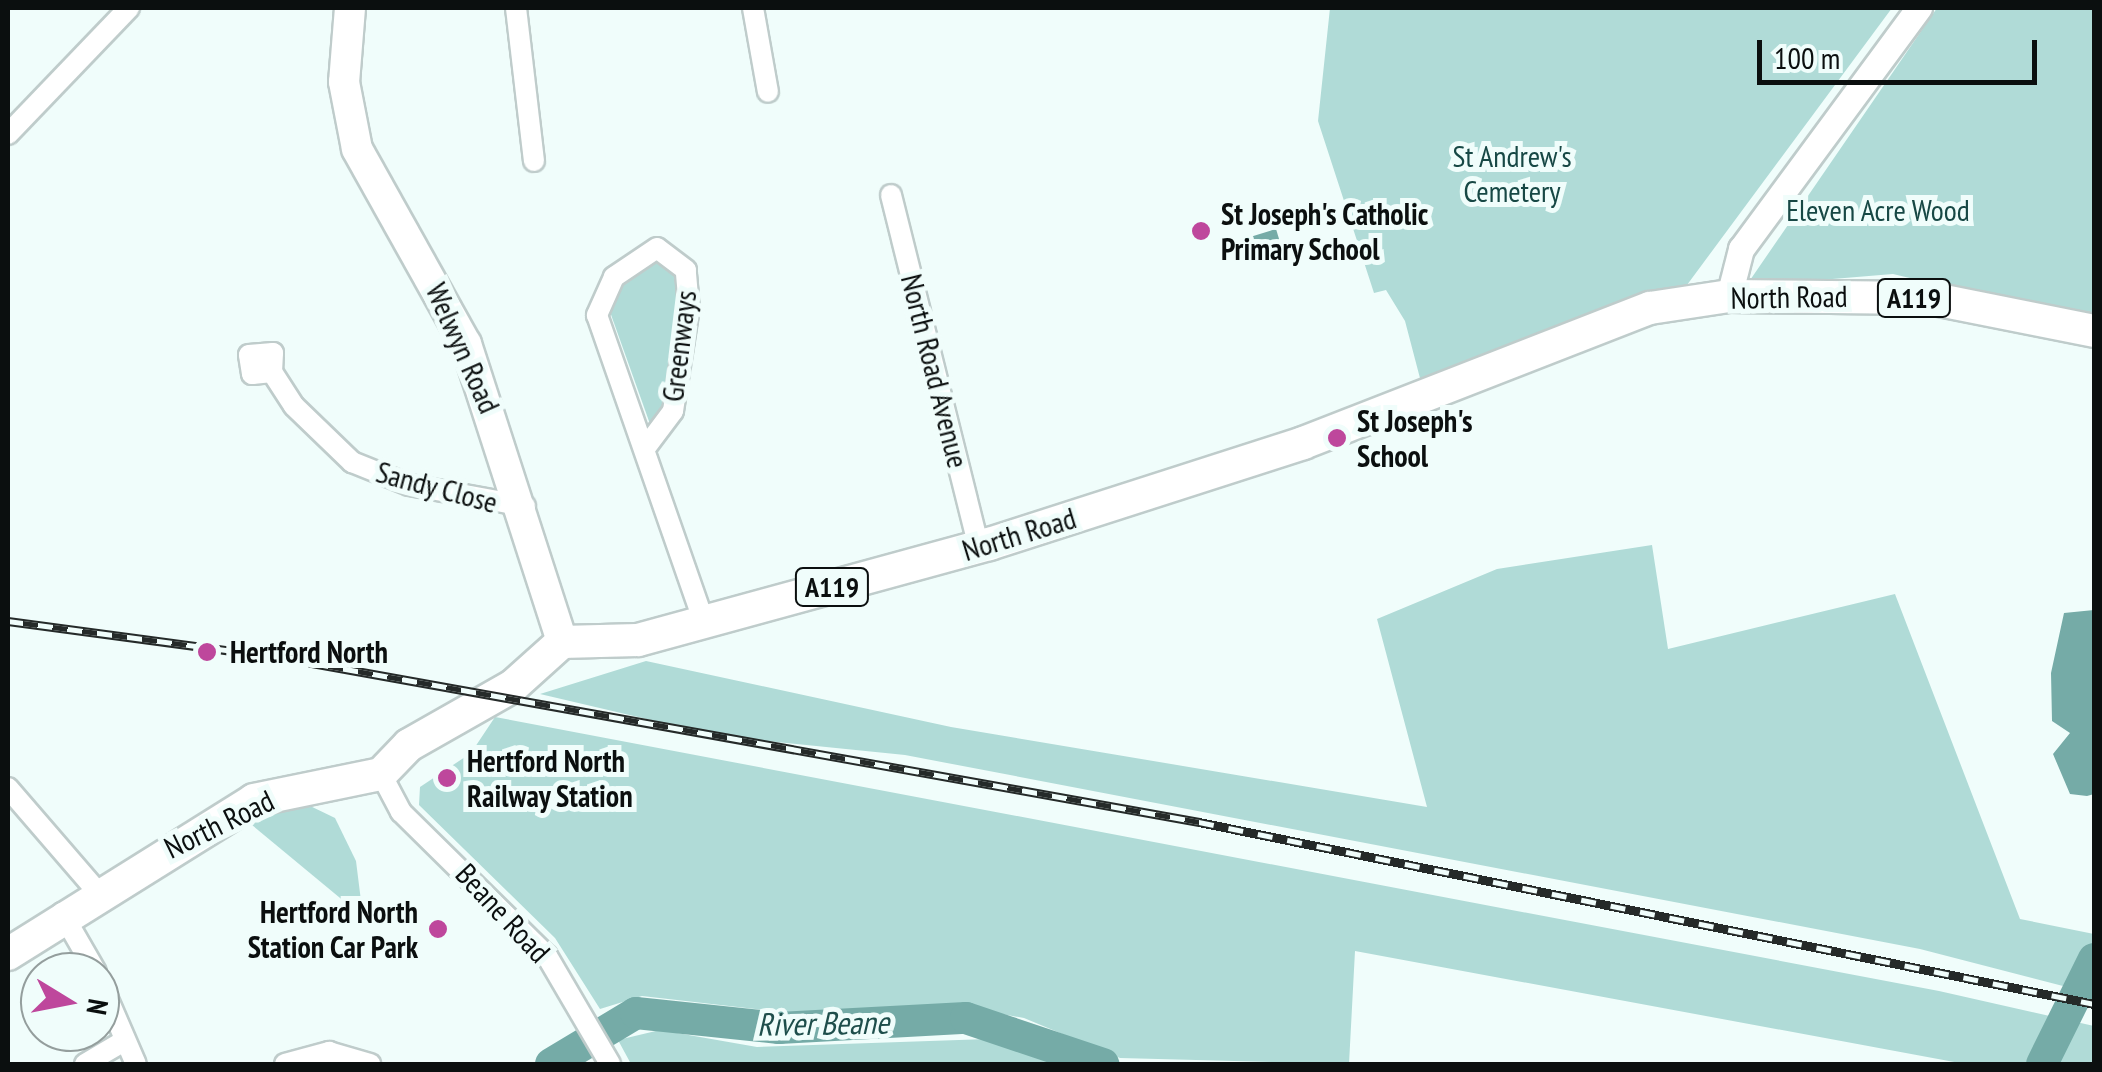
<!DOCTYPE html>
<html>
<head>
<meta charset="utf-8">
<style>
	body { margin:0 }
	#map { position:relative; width:2102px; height:1072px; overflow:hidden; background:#f0fdfb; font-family:"PT Sans Narrow",sans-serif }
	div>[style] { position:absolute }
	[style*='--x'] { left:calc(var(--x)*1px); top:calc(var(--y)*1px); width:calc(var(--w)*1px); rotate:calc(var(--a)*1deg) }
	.green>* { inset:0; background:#b0dbd7 }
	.water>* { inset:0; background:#75aba7; transform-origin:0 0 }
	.river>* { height:32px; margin:-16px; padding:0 16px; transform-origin:16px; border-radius:16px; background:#75aba7 }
	.roads { filter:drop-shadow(2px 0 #bfcccb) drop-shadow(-2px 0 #bfcccb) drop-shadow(0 2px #bfcccb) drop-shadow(0 -2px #bfcccb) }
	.minor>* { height:20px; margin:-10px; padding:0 10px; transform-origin:10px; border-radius:10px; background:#fff }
	.tertiary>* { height:25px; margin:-12.5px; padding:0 12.5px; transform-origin:12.5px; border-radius:12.5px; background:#fff }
	.secondary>* { height:30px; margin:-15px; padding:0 15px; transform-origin:15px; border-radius:15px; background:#fff }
	.primary>* { height:32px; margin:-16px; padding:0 16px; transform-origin:16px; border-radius:16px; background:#fff }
	.rail>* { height:9px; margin-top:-4.5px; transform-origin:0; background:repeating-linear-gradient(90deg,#f0fdfb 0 15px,#252a29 0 30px); box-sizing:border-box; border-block:2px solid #252a29 }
	.dots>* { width:28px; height:28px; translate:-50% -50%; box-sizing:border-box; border:5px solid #f0fdfb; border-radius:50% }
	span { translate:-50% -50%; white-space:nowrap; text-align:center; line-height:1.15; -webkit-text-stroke:10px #f0fdfb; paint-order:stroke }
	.shield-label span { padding:2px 8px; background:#f0fdfb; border:2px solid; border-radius:8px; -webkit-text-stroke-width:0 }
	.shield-label { font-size:28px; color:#0b0f0f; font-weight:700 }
	.park-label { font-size:30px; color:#174845 }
	.poi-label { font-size:30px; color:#0b0f0f; font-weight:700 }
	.left { translate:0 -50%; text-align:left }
	.right { translate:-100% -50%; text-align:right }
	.street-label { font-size:30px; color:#0b0f0f }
	.water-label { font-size:32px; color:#1e4e4b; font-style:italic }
	.frame { position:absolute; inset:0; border:10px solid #0b0f0f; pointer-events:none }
	.north { position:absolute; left:20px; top:952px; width:100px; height:100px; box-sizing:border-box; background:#f0fdfb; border:2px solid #949e9d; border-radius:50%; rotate:100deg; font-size:28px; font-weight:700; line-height:40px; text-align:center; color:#0b0f0f }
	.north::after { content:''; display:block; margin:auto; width:35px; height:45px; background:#be479c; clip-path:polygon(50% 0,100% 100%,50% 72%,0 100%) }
	.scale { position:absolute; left:1757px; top:40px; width:280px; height:45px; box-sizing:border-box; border:5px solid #0b0f0f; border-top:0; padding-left:12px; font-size:30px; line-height:35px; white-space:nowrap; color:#0b0f0f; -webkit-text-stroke:8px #f0fdfb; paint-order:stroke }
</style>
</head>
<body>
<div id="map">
	<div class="green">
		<div style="clip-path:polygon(1330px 8px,1892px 8px,1684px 289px,1421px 382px,1405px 321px,1386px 290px,1374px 293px,1318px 121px)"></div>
		<div style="clip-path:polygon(1937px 8px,2094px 8px,2094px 322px,1893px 274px,1746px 286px)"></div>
		<div style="clip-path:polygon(652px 259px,670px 261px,682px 302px,663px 414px,650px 424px,609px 309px,625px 280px)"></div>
		<div style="clip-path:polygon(1652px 545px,1668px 649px,1895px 594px,2020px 919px,2094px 934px,2094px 994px,1920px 949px,905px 755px,719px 736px,540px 694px,646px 661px,951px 727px,1427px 807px,1377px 619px,1497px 569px)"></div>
		<div style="clip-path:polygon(495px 717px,1939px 991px,2094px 1026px,2094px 1064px,1965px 1064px,1355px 951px,1349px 1064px,1120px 1058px,1024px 1018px,963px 1007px,834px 1018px,642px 996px,600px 1009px,555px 938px,419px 805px,420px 787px,471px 753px)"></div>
		<div style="clip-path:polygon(304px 803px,335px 818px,356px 861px,363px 917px,246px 820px)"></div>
		<div style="clip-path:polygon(660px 1030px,757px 1047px,1017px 1038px,1073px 1064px,631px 1064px,618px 1040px)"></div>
	</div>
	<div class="water">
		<div style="left:1276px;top:229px;width:17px;height:45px;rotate:73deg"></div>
		<div style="clip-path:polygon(2094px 610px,2094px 794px,2087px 796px,2070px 794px,2053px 754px,2070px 733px,2052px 721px,2051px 673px,2064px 613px)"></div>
	</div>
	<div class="river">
		<div style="--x:551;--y:1064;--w:99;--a:-31"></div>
		<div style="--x:636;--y:1013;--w:144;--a:6"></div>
		<div style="--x:779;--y:1028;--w:187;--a:-3.1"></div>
		<div style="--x:966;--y:1018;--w:145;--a:18.6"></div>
		<div style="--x:2042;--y:1064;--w:117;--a:-63.7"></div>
	</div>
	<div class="roads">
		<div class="minor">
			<div style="--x:516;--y:8;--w:154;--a:83.3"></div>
			<div style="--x:753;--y:8;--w:85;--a:79.9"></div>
			<div style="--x:8;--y:134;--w:175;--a:-46.2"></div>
			<div style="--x:891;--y:195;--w:363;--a:76"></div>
			<div style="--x:272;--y:372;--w:20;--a:174"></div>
			<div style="--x:252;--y:374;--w:19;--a:-99"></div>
			<div style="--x:249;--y:355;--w:24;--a:-5"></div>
			<div style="--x:273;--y:353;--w:19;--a:93"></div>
			<div style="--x:272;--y:372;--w:40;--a:57.1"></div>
			<div style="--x:294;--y:406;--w:81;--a:44"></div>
			<div style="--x:352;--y:462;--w:61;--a:22"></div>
			<div style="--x:409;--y:485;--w:118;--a:10.3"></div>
			<div style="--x:646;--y:447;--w:45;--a:-53.1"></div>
			<div style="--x:673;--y:411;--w:104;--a:-81.2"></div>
			<div style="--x:689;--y:308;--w:38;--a:-95"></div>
			<div style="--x:686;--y:270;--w:36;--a:-143"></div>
			<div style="--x:657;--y:248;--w:52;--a:146"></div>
			<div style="--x:614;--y:277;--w:42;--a:114.1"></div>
			<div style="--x:597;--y:315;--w:326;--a:70.8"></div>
			<div style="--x:381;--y:774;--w:43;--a:62.2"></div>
			<div style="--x:401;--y:812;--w:205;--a:44.6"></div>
			<div style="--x:547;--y:956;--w:125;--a:59.7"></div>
			<div style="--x:8;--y:788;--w:136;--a:49.2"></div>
			<div style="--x:62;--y:913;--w:68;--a:60"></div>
			<div style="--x:100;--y:981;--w:90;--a:66.6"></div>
			<div style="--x:85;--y:1064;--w:45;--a:-30.5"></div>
			<div style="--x:285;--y:1064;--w:46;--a:-15.3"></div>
			<div style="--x:329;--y:1052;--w:43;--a:16.3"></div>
		</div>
		<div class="tertiary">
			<div style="--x:1729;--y:296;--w:49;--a:-75.7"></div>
			<div style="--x:1741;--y:249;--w:300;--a:-53.6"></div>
		</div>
		<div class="secondary">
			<div style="--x:350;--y:8;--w:74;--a:94.6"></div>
			<div style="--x:344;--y:82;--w:68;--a:79"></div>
			<div style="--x:357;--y:149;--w:223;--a:60.8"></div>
			<div style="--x:466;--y:344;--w:313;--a:72.1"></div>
		</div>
		<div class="primary">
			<div style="--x:8;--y:954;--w:290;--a:-32"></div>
			<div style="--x:254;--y:800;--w:130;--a:-11.6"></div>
			<div style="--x:381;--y:774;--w:40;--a:-46"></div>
			<div style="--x:409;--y:745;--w:120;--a:-29.6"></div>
			<div style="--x:513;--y:686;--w:66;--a:-41.9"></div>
			<div style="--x:562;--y:642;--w:76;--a:-1.5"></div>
			<div style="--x:638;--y:640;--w:364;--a:-15.3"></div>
			<div style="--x:989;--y:544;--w:330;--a:-17.8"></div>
			<div style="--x:1303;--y:443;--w:372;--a:-21.3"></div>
			<div style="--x:1650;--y:308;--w:80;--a:-8.6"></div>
			<div style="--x:1729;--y:296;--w:200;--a:0.6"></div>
			<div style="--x:1929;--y:298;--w:168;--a:11.3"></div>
		</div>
	</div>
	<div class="rail">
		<div style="--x:8;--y:621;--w:278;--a:7.6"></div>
		<div style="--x:284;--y:658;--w:930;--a:10.16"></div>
		<div style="--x:1199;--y:822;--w:913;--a:11.49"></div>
	</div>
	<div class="dots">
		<div style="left:1201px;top:231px;background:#be479c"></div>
		<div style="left:1337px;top:438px;background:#be479c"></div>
		<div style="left:207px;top:652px;background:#be479c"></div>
		<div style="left:447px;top:778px;background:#be479c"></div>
		<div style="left:438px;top:929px;background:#be479c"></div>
	</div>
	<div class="shield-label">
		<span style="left:1914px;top:298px">A119</span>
		<span style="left:832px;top:587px">A119</span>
	</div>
	<div class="park-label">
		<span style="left:1512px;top:173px">St Andrew's<br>Cemetery</span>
		<span style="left:1878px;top:210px">Eleven Acre Wood</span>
	</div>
	<div class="poi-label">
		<span class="left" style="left:1221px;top:231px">St Joseph's Catholic<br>Primary School</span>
		<span class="left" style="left:1357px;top:438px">St Joseph's<br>School</span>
		<span class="left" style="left:230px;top:652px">Hertford North</span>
		<span class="left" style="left:467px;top:778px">Hertford North<br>Railway Station</span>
		<span class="right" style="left:418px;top:929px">Hertford North<br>Station Car Park</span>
	</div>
	<div class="street-label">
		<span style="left:1789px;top:297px;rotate:-1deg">North Road</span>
		<span style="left:679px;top:346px;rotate:-83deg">Greenways</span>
		<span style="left:463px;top:348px;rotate:66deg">Welwyn Road</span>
		<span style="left:935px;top:371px;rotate:76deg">North Road Avenue</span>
		<span style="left:437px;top:487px;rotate:15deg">Sandy Close</span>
		<span style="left:1019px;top:534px;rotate:-17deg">North Road</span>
		<span style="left:219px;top:824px;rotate:-26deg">North Road</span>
		<span style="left:503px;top:913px;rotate:47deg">Beane Road</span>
	</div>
	<div class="water-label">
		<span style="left:823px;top:1023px;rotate:-1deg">River Beane</span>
	</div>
	<div class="frame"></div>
	<div class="north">N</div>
	<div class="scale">100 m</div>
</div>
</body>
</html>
